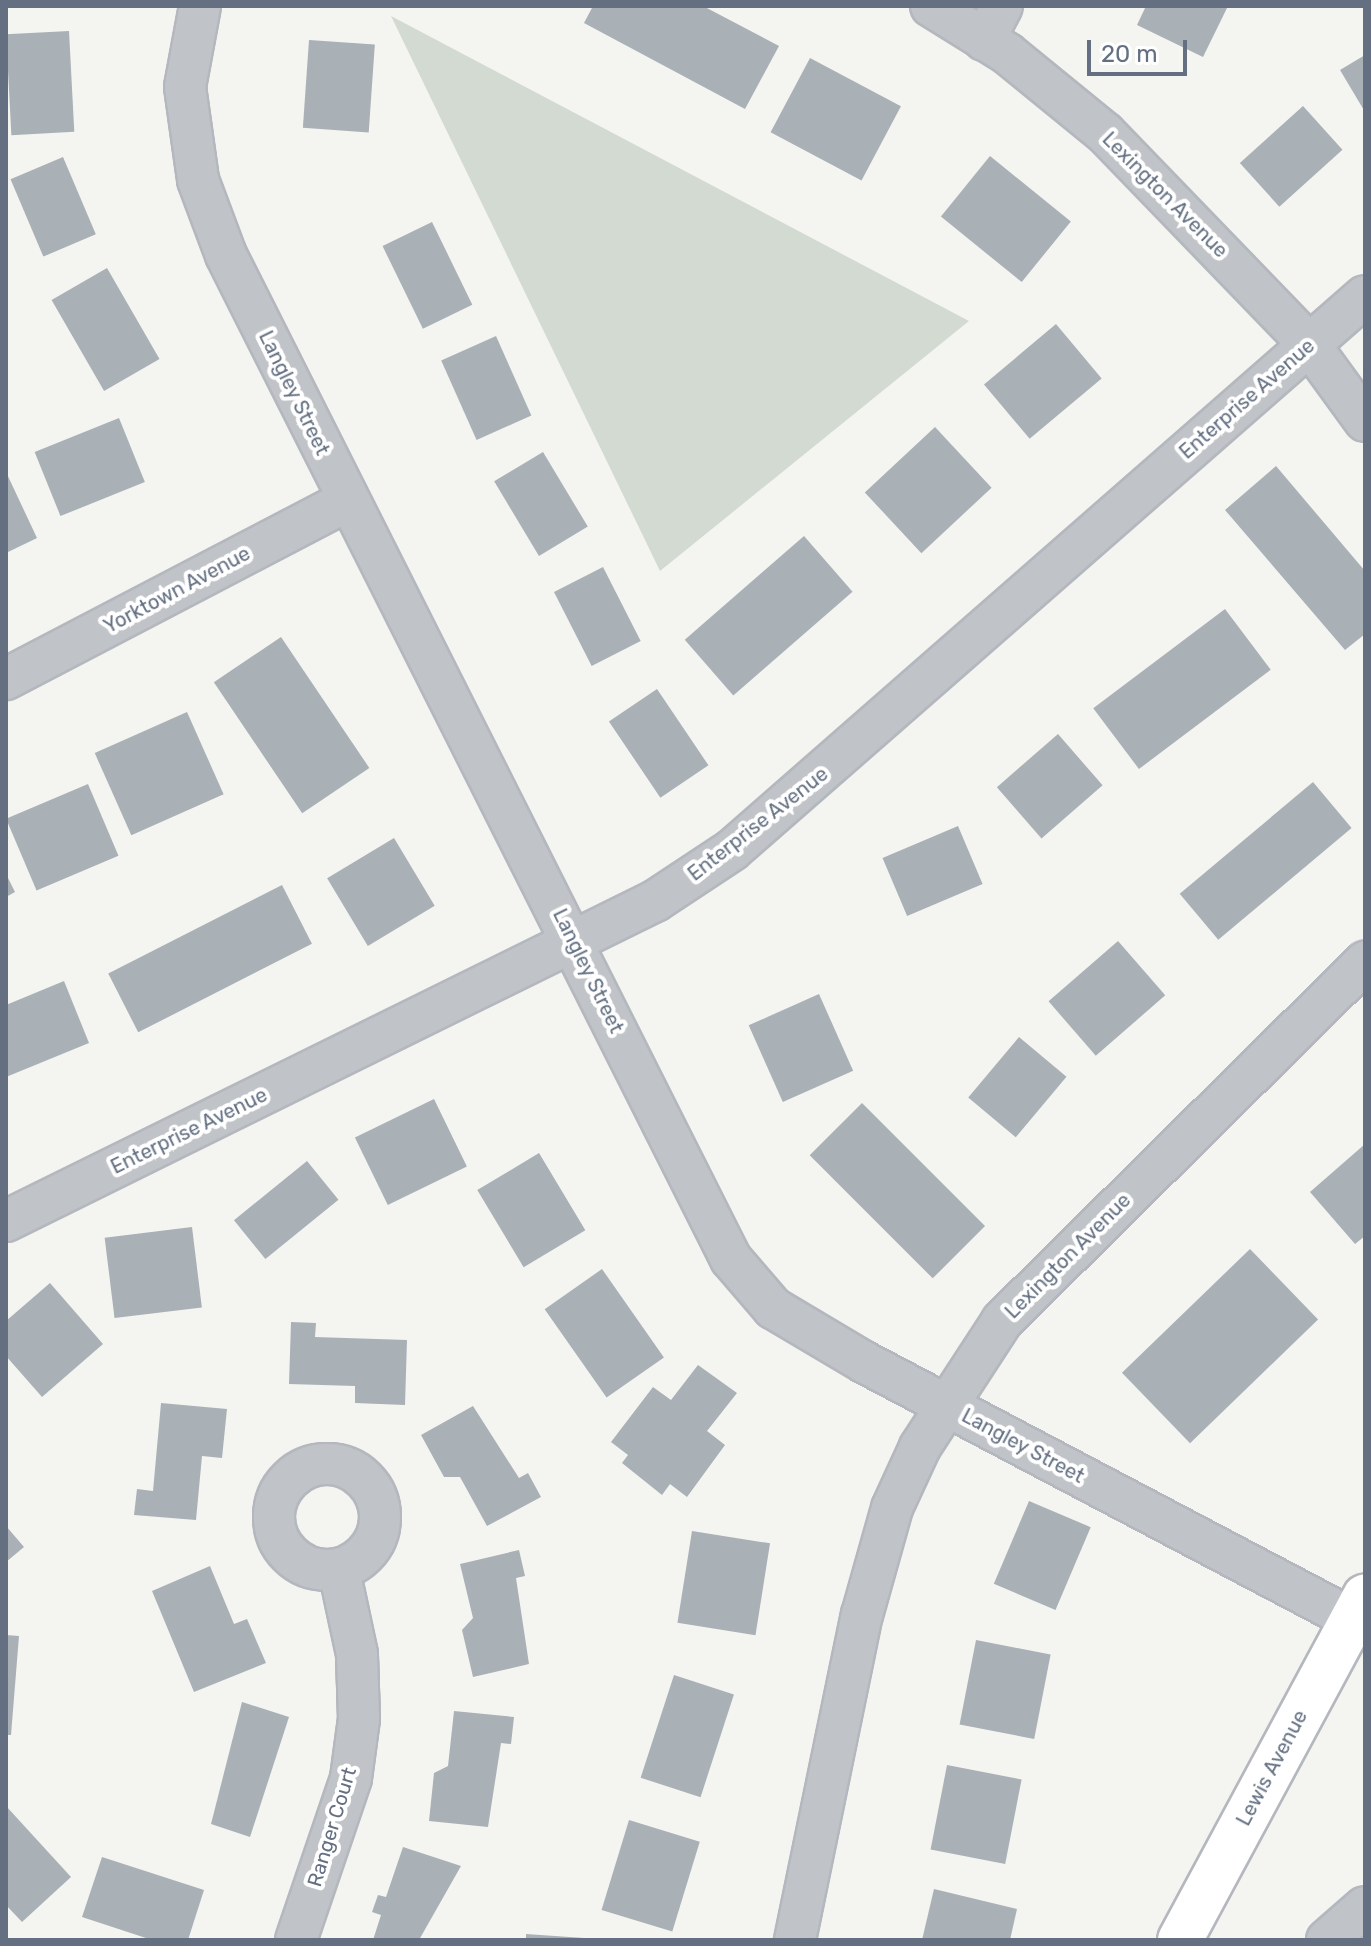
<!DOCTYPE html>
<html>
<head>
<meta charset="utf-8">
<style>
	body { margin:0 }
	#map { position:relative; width:1371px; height:1946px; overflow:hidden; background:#f4f5f1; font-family:Rubik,sans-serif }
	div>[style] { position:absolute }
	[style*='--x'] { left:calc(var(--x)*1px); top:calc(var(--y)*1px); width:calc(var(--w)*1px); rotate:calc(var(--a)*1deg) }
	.green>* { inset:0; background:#d3dad1 }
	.building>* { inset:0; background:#a9b0b6; transform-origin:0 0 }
	.roads { filter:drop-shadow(2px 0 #b4b8be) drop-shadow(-2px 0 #b4b8be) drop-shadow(0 2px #b4b8be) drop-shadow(0 -2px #b4b8be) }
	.street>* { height:40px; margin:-20px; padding:0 20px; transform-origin:20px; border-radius:20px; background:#c0c3c7 }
	.street>.ring { margin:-20px; padding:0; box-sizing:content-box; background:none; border:40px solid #c0c3c7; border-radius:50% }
	.secondary>* { height:44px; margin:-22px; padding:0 22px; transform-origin:22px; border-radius:22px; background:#fff }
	span { translate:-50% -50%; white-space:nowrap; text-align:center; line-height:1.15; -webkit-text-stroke:8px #fff; paint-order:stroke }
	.street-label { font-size:20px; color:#647082 }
	.frame { position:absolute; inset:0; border:8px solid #647082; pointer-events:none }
	.scale { position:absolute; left:1087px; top:40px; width:100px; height:36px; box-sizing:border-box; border:4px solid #647082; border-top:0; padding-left:10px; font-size:24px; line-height:28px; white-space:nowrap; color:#647082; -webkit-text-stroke:6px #fff; paint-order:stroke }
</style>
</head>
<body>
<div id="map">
	<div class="green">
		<div style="clip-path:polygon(391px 16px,969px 321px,660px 571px)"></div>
	</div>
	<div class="building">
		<div style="clip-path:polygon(593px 6px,703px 6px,779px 46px,745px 109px,584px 23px)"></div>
		<div style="clip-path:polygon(1146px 6px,1228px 6px,1203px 57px,1137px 25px)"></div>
		<div style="left:69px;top:31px;width:101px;height:63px;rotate:87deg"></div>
		<div style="left:309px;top:40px;width:66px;height:88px;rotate:4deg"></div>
		<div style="clip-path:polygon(1365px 55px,1365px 112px,1340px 70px)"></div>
		<div style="left:810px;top:58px;width:103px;height:84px;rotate:28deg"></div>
		<div style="left:1303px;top:106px;width:59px;height:85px;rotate:48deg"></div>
		<div style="left:990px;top:156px;width:104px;height:78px;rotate:39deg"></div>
		<div style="left:63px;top:157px;width:84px;height:57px;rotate:67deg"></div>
		<div style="left:432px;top:222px;width:92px;height:55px;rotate:64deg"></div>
		<div style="left:107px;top:268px;width:105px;height:64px;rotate:60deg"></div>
		<div style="left:1056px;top:324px;width:71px;height:94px;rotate:50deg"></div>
		<div style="left:496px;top:336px;width:87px;height:60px;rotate:66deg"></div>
		<div style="left:119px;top:418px;width:69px;height:91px;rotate:68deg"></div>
		<div style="left:935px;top:427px;width:83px;height:96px;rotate:47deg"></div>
		<div style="left:543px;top:452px;width:87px;height:57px;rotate:59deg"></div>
		<div style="clip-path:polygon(1276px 466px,1365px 571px,1365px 634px,1345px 650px,1225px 510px)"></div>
		<div style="clip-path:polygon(6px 472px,37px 538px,6px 553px)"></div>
		<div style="left:804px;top:536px;width:74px;height:158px;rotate:49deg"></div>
		<div style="left:603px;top:567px;width:83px;height:55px;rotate:63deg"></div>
		<div style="left:1225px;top:609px;width:76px;height:165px;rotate:53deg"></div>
		<div style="left:281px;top:637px;width:158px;height:81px;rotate:56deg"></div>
		<div style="left:657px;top:689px;width:92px;height:58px;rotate:56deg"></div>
		<div style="left:187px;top:712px;width:90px;height:101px;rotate:66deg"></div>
		<div style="left:1058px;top:734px;width:68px;height:81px;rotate:49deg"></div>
		<div style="left:1313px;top:782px;width:60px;height:174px;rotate:50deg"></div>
		<div style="left:88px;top:784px;width:78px;height:89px;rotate:67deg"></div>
		<div style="left:958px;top:826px;width:63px;height:82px;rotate:67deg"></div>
		<div style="left:394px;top:838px;width:79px;height:78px;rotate:59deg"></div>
		<div style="clip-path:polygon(6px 874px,15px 892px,6px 897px)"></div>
		<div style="left:282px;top:885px;width:66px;height:195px;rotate:63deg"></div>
		<div style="left:1118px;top:941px;width:72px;height:92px;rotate:49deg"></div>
		<div style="clip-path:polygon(64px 981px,89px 1043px,6px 1077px,6px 1005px)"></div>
		<div style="left:819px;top:994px;width:84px;height:77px;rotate:66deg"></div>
		<div style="left:1019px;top:1037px;width:62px;height:79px;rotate:40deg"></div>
		<div style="left:434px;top:1099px;width:75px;height:88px;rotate:64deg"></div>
		<div style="left:862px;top:1103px;width:174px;height:74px;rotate:45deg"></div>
		<div style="clip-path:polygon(1365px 1144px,1365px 1236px,1355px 1244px,1310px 1192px)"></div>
		<div style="left:539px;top:1153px;width:90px;height:72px;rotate:59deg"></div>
		<div style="left:307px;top:1161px;width:50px;height:94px;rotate:51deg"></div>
		<div style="left:192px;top:1227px;width:81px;height:88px;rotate:83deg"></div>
		<div style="left:1250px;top:1249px;width:98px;height:178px;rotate:46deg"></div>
		<div style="left:602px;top:1269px;width:108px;height:70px;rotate:55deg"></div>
		<div style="clip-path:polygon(50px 1283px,103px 1344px,42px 1397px,6px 1356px,6px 1321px)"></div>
		<div style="clip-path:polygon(291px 1322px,316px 1323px,315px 1337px,407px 1340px,405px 1405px,355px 1403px,355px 1386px,289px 1384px)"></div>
		<div style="clip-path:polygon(698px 1365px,737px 1393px,707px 1431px,725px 1445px,687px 1497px,670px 1484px,662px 1495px,622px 1463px,628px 1455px,611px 1442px,653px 1387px,671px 1400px)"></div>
		<div style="clip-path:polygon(161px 1403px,227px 1409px,222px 1458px,202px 1456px,196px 1520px,134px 1515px,137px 1489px,153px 1491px)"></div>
		<div style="clip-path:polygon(473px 1406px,519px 1478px,528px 1473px,541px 1497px,487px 1526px,460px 1477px,444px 1477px,421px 1435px)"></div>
		<div style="left:1029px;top:1501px;width:67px;height:90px;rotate:23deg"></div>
		<div style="clip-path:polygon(6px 1526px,24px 1547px,6px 1562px)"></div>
		<div style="left:692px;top:1531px;width:79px;height:93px;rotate:9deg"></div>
		<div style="clip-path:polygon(519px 1550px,525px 1576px,516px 1578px,529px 1664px,473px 1677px,462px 1630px,473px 1618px,460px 1564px)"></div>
		<div style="clip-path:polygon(210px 1566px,234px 1624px,247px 1619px,266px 1663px,194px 1692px,152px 1591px)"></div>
		<div style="clip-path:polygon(6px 1635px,19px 1636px,11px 1735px,6px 1735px)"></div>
		<div style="left:976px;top:1640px;width:76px;height:86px;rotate:11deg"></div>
		<div style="left:674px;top:1675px;width:63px;height:108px;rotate:18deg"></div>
		<div style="clip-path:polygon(242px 1702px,289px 1717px,250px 1837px,211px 1824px)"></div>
		<div style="clip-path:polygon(454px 1711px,514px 1717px,511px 1744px,501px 1743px,488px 1827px,429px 1821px,434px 1773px,448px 1766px)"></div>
		<div style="left:947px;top:1765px;width:76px;height:86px;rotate:11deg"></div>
		<div style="clip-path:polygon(6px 1806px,71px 1877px,22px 1922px,6px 1905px)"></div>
		<div style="left:629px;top:1820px;width:74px;height:94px;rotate:17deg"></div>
		<div style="clip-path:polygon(403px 1847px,461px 1866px,419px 1940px,373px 1940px,381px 1915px,372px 1912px,378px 1895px,386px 1897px)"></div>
		<div style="clip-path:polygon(102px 1857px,204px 1890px,188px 1940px,152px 1940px,82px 1917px)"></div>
		<div style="clip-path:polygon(934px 1889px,1017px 1909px,1010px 1940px,922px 1940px)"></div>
		<div style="clip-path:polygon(526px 1934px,584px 1938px,583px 1940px,526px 1940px)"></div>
	</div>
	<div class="roads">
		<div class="street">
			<div style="--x:200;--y:6;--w:82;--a:100.5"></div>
			<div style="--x:185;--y:87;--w:94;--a:82"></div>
			<div style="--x:198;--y:180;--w:80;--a:69.5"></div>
			<div style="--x:226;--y:255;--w:1124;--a:63.3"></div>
			<div style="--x:731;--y:1259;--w:65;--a:49.4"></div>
			<div style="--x:773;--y:1308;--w:106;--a:30.7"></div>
			<div style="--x:864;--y:1362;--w:566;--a:27.79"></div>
			<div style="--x:931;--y:6;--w:91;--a:31.9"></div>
			<div style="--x:1008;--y:54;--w:125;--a:39.2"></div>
			<div style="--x:1105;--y:133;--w:293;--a:46"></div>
			<div style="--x:1309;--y:344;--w:95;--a:54"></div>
			<div style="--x:984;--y:40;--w:38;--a:-62"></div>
			<div style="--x:6;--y:679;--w:386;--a:-27.6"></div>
			<div style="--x:6;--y:1221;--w:724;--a:-26.25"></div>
			<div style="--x:655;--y:901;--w:92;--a:-33.5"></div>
			<div style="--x:732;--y:850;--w:841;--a:-41.19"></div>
			<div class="ring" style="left:274px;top:1464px;width:66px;height:66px"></div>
			<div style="--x:296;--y:1940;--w:171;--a:-71.2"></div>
			<div style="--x:351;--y:1778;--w:60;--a:-82.3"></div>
			<div style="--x:359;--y:1719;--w:65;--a:-91.8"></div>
			<div style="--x:357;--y:1654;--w:86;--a:-102.1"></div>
			<div style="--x:795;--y:1940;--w:332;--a:-78.4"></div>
			<div style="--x:862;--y:1615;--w:111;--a:-74.3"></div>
			<div style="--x:892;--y:1508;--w:67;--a:-65.3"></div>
			<div style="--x:920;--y:1447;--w:150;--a:-56.9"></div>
			<div style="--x:1002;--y:1321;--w:511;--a:-44.68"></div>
			<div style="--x:1327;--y:1940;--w:50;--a:-41"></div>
		</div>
		<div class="secondary">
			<div style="--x:1180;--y:1940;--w:390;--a:-61.7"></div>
		</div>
	</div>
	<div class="street-label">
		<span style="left:1165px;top:195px;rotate:45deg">Lexington Avenue</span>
		<span style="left:294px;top:393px;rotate:64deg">Langley Street</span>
		<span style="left:1247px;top:399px;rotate:-41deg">Enterprise Avenue</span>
		<span style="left:177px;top:590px;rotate:-28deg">Yorktown Avenue</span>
		<span style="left:758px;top:824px;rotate:-38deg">Enterprise Avenue</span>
		<span style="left:588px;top:971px;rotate:64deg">Langley Street</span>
		<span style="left:189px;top:1131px;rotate:-26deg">Enterprise Avenue</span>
		<span style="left:1068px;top:1256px;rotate:-45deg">Lexington Avenue</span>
		<span style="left:1023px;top:1446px;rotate:28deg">Langley Street</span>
		<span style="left:1272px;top:1768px;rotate:-62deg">Lewis Avenue</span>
		<span style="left:332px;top:1827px;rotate:-73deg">Ranger Court</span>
	</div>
	<div class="frame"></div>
	<div class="scale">20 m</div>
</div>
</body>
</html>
